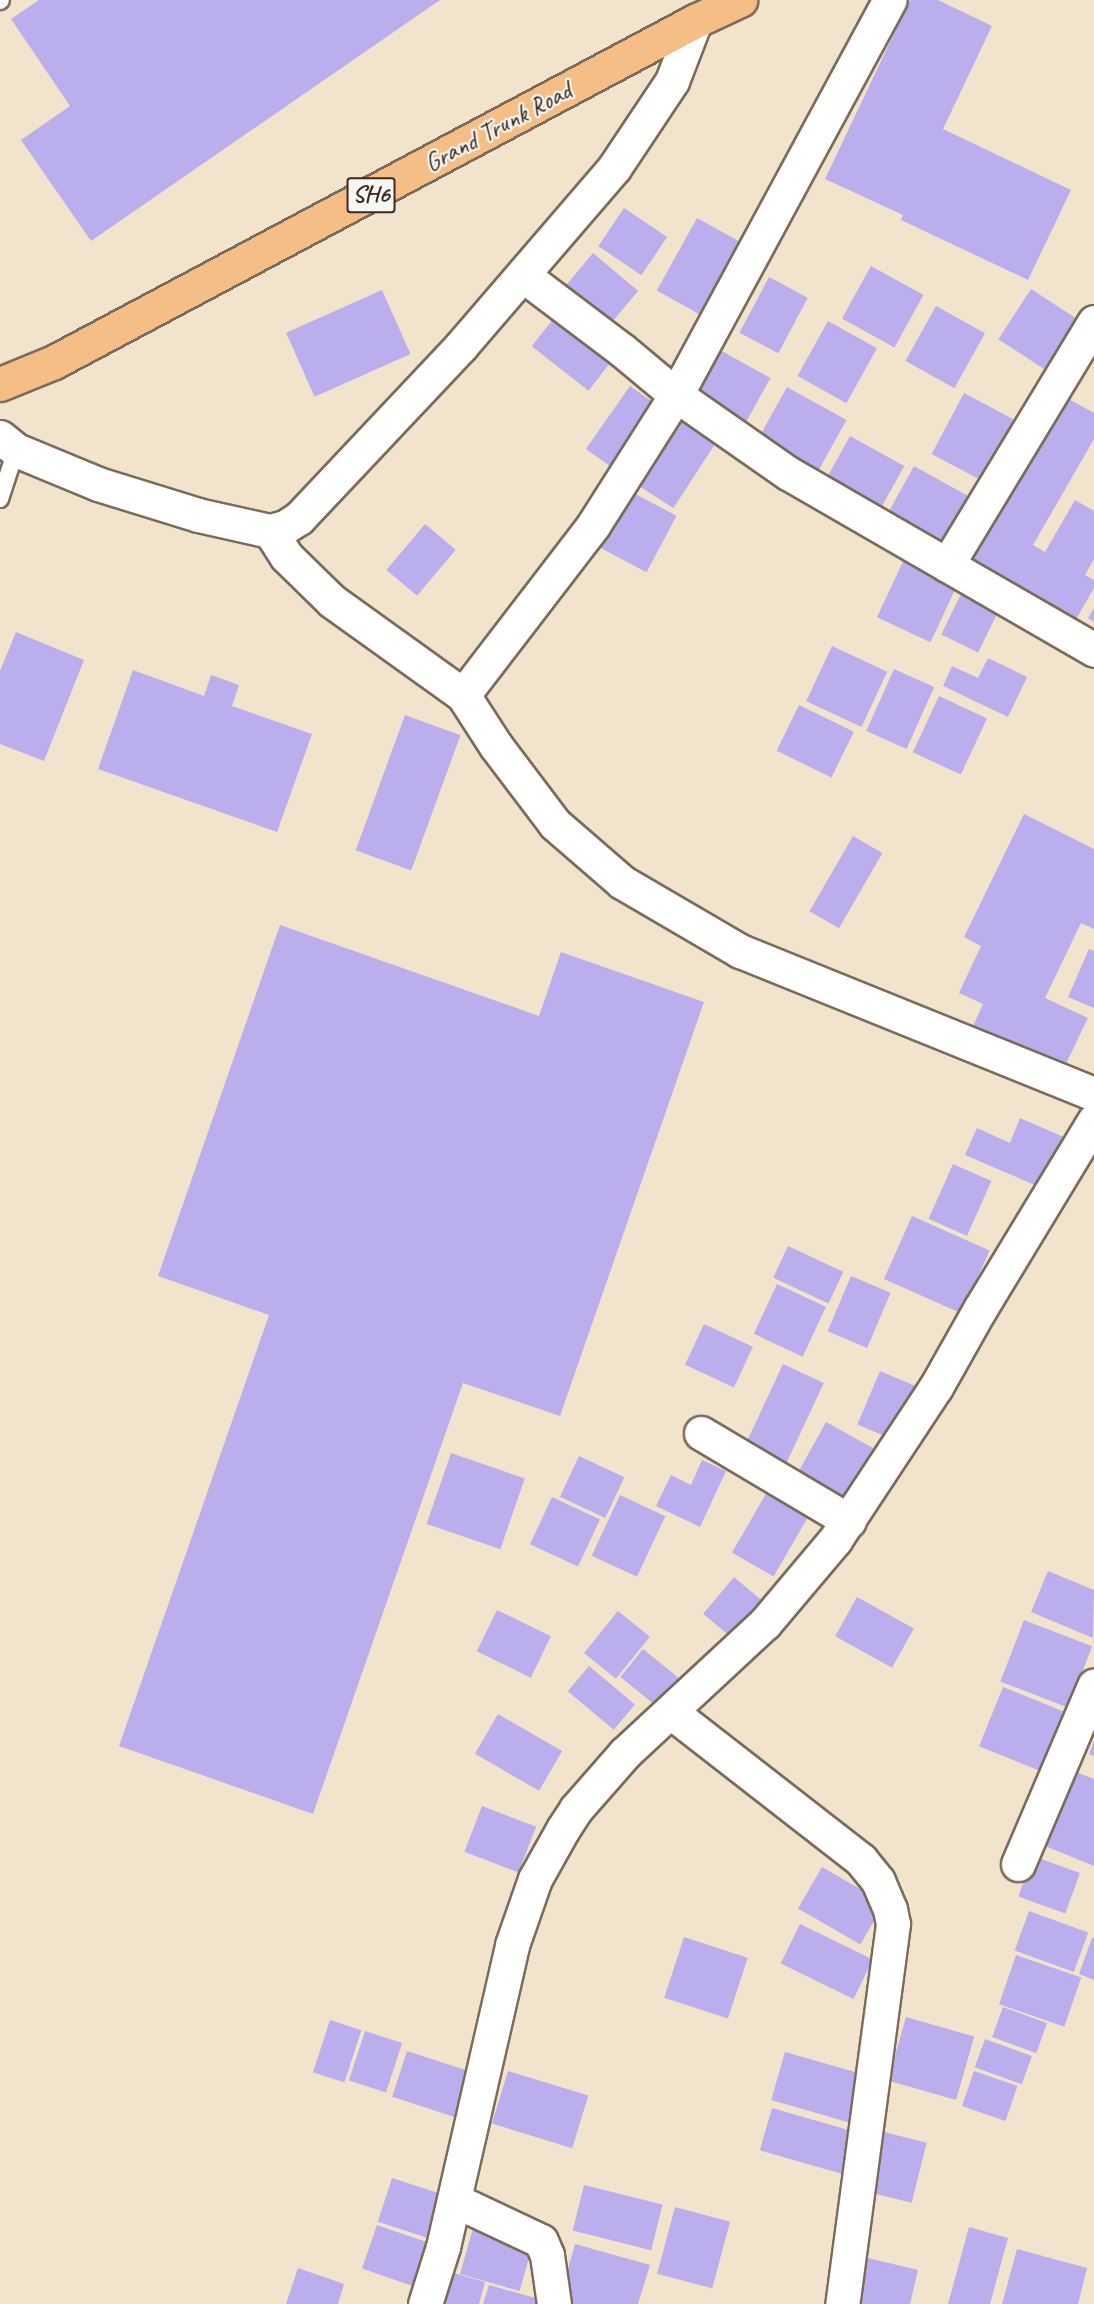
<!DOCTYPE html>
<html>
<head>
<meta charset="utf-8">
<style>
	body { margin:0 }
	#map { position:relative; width:1094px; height:2304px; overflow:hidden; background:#f2e4cc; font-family:Caveat,sans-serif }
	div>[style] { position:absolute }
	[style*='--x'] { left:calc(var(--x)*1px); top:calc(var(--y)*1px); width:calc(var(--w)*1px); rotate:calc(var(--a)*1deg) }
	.building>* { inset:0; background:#bbaeed; transform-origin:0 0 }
	.roads { filter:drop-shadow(2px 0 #7b6b5b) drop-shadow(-2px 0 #7b6b5b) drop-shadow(0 2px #7b6b5b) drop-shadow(0 -2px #7b6b5b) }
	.lane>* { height:16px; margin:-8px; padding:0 8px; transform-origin:8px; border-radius:8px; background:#fff }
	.street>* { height:33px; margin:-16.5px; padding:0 16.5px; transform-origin:16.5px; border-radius:16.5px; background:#fff }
	.primary>* { height:33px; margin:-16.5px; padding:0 16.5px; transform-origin:16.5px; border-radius:16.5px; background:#f6be87 }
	span { translate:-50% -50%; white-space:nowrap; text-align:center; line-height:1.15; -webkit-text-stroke:4.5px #f6f6f2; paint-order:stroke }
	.shield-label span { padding:2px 4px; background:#f6f6f2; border:2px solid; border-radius:4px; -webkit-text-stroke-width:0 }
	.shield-label { font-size:24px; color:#3b2a1e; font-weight:700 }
	.street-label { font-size:26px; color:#3b2a1e }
</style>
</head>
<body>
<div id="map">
	<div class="building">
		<div style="clip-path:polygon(39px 0,440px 0,91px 241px,21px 140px,70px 106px,11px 19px)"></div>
		<div style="clip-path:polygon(910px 0,938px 0,992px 26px,943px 129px,1071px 190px,1028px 280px,901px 220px,903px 215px,825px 179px)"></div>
		<div style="left:624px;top:208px;width:52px;height:46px;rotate:34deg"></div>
		<div style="left:697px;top:218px;width:60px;height:83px;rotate:29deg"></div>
		<div style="left:593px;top:253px;width:59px;height:41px;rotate:40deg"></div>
		<div style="left:871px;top:266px;width:60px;height:60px;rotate:29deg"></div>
		<div style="left:769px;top:277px;width:44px;height:63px;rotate:28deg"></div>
		<div style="left:1031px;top:289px;width:67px;height:60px;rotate:33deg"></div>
		<div style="left:382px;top:290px;width:70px;height:105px;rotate:66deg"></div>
		<div style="left:936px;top:306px;width:56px;height:63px;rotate:29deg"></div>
		<div style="left:557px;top:314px;width:72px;height:41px;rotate:38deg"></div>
		<div style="left:828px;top:321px;width:56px;height:63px;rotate:29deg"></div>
		<div style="left:711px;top:345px;width:68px;height:57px;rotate:29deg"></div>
		<div style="left:630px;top:386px;width:37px;height:77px;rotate:35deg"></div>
		<div style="left:787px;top:387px;width:68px;height:58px;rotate:29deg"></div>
		<div style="left:964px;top:393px;width:64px;height:69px;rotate:28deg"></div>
		<div style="clip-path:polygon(1065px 397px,1094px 413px,1094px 439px,1033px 545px,1045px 552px,1075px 500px,1094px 511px,1094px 559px,1085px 575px,1094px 580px,1094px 588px,1071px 628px,967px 568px)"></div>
		<div style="left:678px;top:411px;width:49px;height:84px;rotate:33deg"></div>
		<div style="left:850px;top:436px;width:62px;height:55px;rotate:29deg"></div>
		<div style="left:914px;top:466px;width:65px;height:60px;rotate:29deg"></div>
		<div style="left:628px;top:490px;width:55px;height:64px;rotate:28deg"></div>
		<div style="left:425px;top:524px;width:40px;height:60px;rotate:40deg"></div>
		<div style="left:907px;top:553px;width:59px;height:71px;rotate:25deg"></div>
		<div style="left:961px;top:594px;width:41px;height:45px;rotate:26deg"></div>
		<div style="clip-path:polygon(1094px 608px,1094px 622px,1088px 618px)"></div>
		<div style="clip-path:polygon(16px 632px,84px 660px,44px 761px,0 744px,0 671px)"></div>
		<div style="left:832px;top:646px;width:61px;height:61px;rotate:25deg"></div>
		<div style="clip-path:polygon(988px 658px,1027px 677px,1008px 717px,943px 686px,952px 666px,978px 678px)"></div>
		<div style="left:894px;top:669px;width:44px;height:68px;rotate:24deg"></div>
		<div style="clip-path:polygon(133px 670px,204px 696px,211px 675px,239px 685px,232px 706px,312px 734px,277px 832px,98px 769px)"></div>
		<div style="left:939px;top:696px;width:53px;height:62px;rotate:25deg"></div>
		<div style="left:799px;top:705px;width:61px;height:51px;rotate:26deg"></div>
		<div style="left:405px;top:715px;width:59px;height:144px;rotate:20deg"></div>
		<div style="clip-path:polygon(1024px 814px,1094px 849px,1094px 929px,1081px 923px,1045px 998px,1088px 1018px,1062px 1072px,972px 1028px,983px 1004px,959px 993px,981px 946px,964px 937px)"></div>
		<div style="left:853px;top:836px;width:34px;height:87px;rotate:30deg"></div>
		<div style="clip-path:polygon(280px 925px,539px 1016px,561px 952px,704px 1002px,560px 1416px,463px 1383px,313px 1814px,119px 1746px,269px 1315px,158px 1276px)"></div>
		<div style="clip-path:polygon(1089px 949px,1094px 951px,1094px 1008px,1068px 997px)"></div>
		<div style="clip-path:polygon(1020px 1118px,1066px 1138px,1044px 1189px,965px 1155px,977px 1128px,1010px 1143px)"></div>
		<div style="left:953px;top:1164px;width:42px;height:60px;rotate:24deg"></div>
		<div style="left:912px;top:1216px;width:85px;height:69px;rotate:24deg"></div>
		<div style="left:788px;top:1246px;width:61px;height:35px;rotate:25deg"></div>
		<div style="left:851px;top:1276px;width:43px;height:60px;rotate:23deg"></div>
		<div style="left:777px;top:1284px;width:54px;height:55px;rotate:25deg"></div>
		<div style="left:704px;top:1324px;width:54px;height:45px;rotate:25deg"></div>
		<div style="left:783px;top:1364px;width:45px;height:95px;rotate:25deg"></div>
		<div style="left:880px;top:1371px;width:38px;height:58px;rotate:23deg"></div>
		<div style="left:826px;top:1422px;width:60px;height:60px;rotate:29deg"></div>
		<div style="left:451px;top:1453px;width:78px;height:75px;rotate:19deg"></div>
		<div style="left:579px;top:1456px;width:50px;height:45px;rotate:25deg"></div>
		<div style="clip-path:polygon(702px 1460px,726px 1471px,700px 1527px,656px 1506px,671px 1475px,691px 1485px)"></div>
		<div style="left:771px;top:1485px;width:48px;height:78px;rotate:30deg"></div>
		<div style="left:620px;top:1495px;width:50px;height:67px;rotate:25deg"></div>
		<div style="left:552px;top:1497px;width:53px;height:52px;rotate:25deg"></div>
		<div style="clip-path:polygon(1048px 1571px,1094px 1590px,1093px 1638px,1031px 1612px)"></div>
		<div style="left:734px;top:1577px;width:40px;height:48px;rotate:40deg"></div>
		<div style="left:857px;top:1597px;width:65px;height:45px;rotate:29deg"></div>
		<div style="left:497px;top:1610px;width:60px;height:46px;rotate:26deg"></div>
		<div style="left:618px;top:1611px;width:41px;height:54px;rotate:39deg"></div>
		<div style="left:1024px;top:1620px;width:73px;height:66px;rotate:21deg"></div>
		<div style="left:643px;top:1649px;width:58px;height:36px;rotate:39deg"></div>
		<div style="left:589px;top:1666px;width:60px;height:33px;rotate:40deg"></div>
		<div style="left:1003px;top:1687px;width:70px;height:64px;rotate:22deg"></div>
		<div style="left:498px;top:1714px;width:74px;height:46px;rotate:30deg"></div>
		<div style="clip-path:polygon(1094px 1741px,1094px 1756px,1089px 1754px)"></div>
		<div style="clip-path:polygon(1076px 1772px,1094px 1779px,1094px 1866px,1045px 1846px)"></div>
		<div style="left:482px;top:1806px;width:58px;height:49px;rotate:21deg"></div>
		<div style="left:1033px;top:1856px;width:50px;height:43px;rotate:20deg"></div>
		<div style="left:822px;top:1867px;width:72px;height:48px;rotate:30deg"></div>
		<div style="left:1029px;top:1911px;width:63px;height:42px;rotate:20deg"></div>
		<div style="left:800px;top:1924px;width:81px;height:44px;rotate:26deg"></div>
		<div style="left:684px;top:1937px;width:67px;height:64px;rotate:18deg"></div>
		<div style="clip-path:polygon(1092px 1938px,1094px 1938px,1094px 1980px,1079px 1974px)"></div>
		<div style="left:1016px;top:1955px;width:69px;height:52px;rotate:19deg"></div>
		<div style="left:1003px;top:2007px;width:47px;height:32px;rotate:20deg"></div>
		<div style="left:906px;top:2017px;width:71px;height:66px;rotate:16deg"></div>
		<div style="left:330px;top:2020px;width:33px;height:55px;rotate:18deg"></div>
		<div style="left:365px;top:2031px;width:39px;height:52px;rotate:18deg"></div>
		<div style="left:985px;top:2039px;width:50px;height:30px;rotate:20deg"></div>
		<div style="left:407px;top:2051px;width:68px;height:48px;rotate:18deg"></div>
		<div style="left:785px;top:2052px;width:82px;height:50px;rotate:16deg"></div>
		<div style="left:508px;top:2071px;width:84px;height:55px;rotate:17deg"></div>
		<div style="left:974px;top:2071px;width:46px;height:37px;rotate:19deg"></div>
		<div style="left:772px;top:2108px;width:85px;height:44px;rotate:16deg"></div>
		<div style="left:884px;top:2132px;width:44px;height:62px;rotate:14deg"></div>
		<div style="left:392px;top:2178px;width:60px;height:46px;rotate:18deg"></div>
		<div style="left:584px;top:2185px;width:81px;height:47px;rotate:14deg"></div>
		<div style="left:675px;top:2207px;width:57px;height:69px;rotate:15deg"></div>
		<div style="left:377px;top:2225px;width:60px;height:46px;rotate:19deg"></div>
		<div style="left:474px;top:2225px;width:62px;height:51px;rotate:16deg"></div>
		<div style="clip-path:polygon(969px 2227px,1008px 2238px,990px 2304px,948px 2304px)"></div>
		<div style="clip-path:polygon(575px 2244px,650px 2265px,638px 2304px,558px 2304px)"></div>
		<div style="clip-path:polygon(1017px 2249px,1087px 2268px,1078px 2304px,1002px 2304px)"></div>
		<div style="clip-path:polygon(864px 2257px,918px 2270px,910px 2304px,853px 2304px)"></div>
		<div style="clip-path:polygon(298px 2268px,344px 2284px,338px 2304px,286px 2304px)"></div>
		<div style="clip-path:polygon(443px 2270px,485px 2282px,479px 2304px,433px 2304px)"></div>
		<div style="clip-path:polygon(489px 2285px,546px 2301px,545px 2304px,483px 2304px)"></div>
	</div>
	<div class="roads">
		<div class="lane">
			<div style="--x:0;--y:1;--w:1;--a:-45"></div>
			<div style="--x:0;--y:499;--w:52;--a:-71.9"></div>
		</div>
		<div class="street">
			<div style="--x:524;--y:276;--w:123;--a:37.1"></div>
			<div style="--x:622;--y:350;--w:70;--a:39.8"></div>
			<div style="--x:676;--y:395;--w:136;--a:34.9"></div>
			<div style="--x:788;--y:473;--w:354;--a:30"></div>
			<div style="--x:0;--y:437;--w:21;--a:39"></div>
			<div style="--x:16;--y:450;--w:89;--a:22.5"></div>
			<div style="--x:98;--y:484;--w:105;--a:17.2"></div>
			<div style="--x:198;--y:515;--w:74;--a:12.5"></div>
			<div style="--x:270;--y:531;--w:16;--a:-15"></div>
			<div style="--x:285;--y:527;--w:17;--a:-33"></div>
			<div style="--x:299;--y:518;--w:236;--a:-46.7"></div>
			<div style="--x:461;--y:346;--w:235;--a:-49.3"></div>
			<div style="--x:614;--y:168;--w:105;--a:-56.3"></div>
			<div style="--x:672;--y:81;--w:64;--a:-69"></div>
			<div style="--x:270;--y:531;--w:30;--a:57"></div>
			<div style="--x:286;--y:556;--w:64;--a:44.4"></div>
			<div style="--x:332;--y:601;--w:161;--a:35.7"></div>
			<div style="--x:463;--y:695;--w:61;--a:57.1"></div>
			<div style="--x:496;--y:746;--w:98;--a:52.9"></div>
			<div style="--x:555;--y:824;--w:89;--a:40.9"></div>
			<div style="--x:622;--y:882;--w:137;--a:30.3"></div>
			<div style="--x:740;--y:951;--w:382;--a:22"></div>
			<div style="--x:947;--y:565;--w:284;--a:-58.8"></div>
			<div style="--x:463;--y:695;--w:215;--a:-52.5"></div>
			<div style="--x:594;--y:524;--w:153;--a:-57.6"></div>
			<div style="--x:676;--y:395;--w:449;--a:-61.6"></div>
			<div style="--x:701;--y:1433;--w:172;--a:30.7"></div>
			<div style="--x:671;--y:1712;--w:241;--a:37.9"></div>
			<div style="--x:861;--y:1860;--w:27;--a:51"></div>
			<div style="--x:878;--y:1881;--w:30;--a:67"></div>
			<div style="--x:890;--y:1909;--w:15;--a:79"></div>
			<div style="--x:893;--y:1924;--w:383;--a:97.6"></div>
			<div style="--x:1018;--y:1864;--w:194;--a:-66.9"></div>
			<div style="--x:454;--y:2200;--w:96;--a:25.2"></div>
			<div style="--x:541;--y:2241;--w:15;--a:67"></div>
			<div style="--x:547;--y:2255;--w:49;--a:81.9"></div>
			<div style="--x:425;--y:2304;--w:60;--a:-72.5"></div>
			<div style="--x:443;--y:2247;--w:310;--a:-77.1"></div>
			<div style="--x:512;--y:1945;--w:70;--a:-70.8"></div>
			<div style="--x:535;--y:1879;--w:57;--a:-60.8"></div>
			<div style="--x:563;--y:1829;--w:24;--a:-57"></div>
			<div style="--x:576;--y:1809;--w:74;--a:-48.8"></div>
			<div style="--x:625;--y:1753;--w:191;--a:-42.9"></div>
			<div style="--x:765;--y:1623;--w:109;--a:-49.9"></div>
			<div style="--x:835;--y:1540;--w:183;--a:-56.6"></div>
			<div style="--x:936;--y:1387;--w:90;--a:-60.6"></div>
			<div style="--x:980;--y:1309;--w:220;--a:-58.8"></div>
		</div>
		<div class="primary">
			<div style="--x:0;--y:384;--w:58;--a:-22.2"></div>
			<div style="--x:54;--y:362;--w:726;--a:-28.01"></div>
			<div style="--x:695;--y:21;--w:50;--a:-25"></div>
		</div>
	</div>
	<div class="shield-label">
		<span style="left:371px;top:195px">SH6</span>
	</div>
	<div class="street-label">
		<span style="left:498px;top:127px;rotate:-28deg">Grand Trunk Road</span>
	</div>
</div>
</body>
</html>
